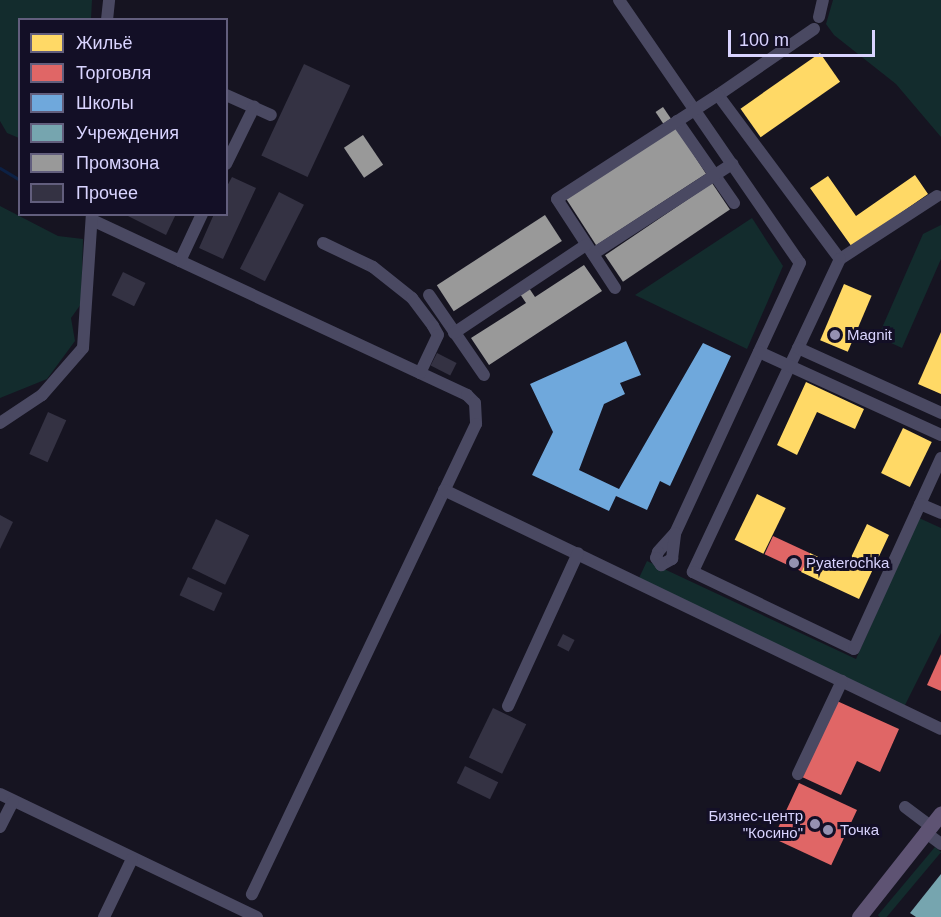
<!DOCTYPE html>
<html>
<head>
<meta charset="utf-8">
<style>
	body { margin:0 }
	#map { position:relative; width:941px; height:917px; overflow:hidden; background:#161421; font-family:Helvetica,sans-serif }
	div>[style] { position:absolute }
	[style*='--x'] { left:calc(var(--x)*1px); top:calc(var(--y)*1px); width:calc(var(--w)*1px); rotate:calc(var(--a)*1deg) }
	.green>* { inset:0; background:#132c2d; transform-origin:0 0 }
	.homes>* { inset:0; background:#ffd966; transform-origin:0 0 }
	.shops>* { inset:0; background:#e06666; transform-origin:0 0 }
	.schools>* { inset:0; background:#6fa8dc }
	.public>* { inset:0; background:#76a5af }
	.industry>* { inset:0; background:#999; transform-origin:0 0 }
	.stream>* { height:3px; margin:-1.5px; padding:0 1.5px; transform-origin:1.5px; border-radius:1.5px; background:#0d2144 }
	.building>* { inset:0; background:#343243; transform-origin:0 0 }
	.minor>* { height:12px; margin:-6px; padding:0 6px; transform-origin:6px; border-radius:6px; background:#4a4962 }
	.major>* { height:15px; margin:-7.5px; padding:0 7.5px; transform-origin:7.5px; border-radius:7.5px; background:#5e5373 }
	.dots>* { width:16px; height:16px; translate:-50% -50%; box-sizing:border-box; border:3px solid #130f26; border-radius:50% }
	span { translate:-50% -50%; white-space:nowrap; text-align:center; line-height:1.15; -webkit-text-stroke:6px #130f26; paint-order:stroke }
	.poi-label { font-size:15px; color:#d9d4ff }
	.left { translate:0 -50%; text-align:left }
	.right { translate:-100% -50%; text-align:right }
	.legend { position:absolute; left:18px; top:18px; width:210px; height:198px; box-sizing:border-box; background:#130f26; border:2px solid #625e7d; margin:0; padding:8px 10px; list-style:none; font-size:18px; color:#d9d4ff }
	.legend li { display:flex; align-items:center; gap:12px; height:30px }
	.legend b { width:30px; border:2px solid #625e7d }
	.scale { position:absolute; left:728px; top:30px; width:147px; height:27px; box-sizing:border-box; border:3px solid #d9d4ff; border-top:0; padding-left:8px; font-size:18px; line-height:21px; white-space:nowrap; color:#d9d4ff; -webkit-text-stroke:4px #130f26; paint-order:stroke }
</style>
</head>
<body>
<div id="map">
	<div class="green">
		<div style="clip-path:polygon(0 0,92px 0,91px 19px,20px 20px,19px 138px,7px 133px,0 121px)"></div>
		<div style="clip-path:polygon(833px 0,941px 0,941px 137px,896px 84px,834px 35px,826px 24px)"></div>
		<div style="clip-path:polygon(0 206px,58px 236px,83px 239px,81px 304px,71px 318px,75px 341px,47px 379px,0 398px)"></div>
		<div style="clip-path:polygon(752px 218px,783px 266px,747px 349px,635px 295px)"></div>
		<div style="clip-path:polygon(941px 225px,941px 259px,902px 348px,878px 337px,923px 234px)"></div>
		<div style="clip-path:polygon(919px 518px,941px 528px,941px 633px,904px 707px,639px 578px,647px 561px,856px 659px)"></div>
		<div style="left:935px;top:847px;width:8px;height:89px;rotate:40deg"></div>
	</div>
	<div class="homes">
		<div style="left:820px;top:53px;width:35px;height:97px;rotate:55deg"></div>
		<div style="clip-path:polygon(915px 175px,928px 194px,852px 247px,810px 188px,828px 176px,856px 216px)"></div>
		<div style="left:844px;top:284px;width:30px;height:61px;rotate:23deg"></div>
		<div style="clip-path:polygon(941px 332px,941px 394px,918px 384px)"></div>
		<div style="clip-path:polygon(806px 382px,864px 409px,855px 429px,817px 412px,797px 455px,777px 445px)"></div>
		<div style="left:903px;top:428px;width:32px;height:50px;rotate:26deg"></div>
		<div style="left:757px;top:494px;width:32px;height:51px;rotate:26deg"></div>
		<div style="clip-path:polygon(867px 524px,889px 535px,859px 599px,801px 572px,810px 553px,845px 570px)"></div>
	</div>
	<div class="shops">
		<div style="left:773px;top:536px;width:41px;height:20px;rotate:25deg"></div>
		<div style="clip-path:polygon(941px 654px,941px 691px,927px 685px)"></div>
		<div style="clip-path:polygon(837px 701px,899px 729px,880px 772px,857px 761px,841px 795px,802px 777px)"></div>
		<div style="left:799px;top:783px;width:64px;height:61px;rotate:25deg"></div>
	</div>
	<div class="schools">
		<div style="clip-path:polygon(626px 341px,641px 375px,620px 383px,625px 394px,604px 404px,579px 470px,619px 489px,703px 343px,731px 356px,670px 486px,660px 481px,647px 510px,616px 496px,609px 511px,532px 475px,553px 432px,530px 384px)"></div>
	</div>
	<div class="public">
		<div style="clip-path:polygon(941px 874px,941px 917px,916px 917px,910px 913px)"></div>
	</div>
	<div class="industry">
		<div style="left:663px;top:107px;width:14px;height:9px;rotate:56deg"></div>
		<div style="left:675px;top:126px;width:57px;height:131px;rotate:57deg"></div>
		<div style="left:363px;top:135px;width:36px;height:23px;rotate:56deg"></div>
		<div style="left:712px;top:183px;width:32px;height:129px;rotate:56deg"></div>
		<div style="left:545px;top:215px;width:31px;height:129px;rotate:57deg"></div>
		<div style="clip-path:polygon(584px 265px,602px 291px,489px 365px,471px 338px,526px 303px,520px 294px,529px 288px,535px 297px)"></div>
	</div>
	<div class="stream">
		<div style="--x:0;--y:168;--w:23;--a:31"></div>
	</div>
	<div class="building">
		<div style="left:304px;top:64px;width:51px;height:101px;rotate:25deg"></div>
		<div style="clip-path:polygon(232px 177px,256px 188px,223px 259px,199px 248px,214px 214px,226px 214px,226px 188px)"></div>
		<div style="left:279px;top:192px;width:28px;height:86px;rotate:27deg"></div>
		<div style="clip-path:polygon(124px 214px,176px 214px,166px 235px)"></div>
		<div style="left:123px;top:272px;width:25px;height:26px;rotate:26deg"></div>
		<div style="left:437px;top:353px;width:22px;height:14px;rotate:27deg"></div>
		<div style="left:48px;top:412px;width:20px;height:46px;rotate:24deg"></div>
		<div style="clip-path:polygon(0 515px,13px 522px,0 549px)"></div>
		<div style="left:216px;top:519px;width:37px;height:55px;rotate:26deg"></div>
		<div style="left:188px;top:577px;width:38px;height:20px;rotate:25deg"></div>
		<div style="left:563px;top:634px;width:13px;height:13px;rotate:27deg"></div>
		<div style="left:493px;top:708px;width:37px;height:55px;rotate:26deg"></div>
		<div style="left:465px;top:766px;width:37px;height:19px;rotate:26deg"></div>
	</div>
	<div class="minor">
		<div style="--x:619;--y:0;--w:319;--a:55.5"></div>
		<div style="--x:800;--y:263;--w:298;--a:114.8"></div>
		<div style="--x:675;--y:533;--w:25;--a:132"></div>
		<div style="--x:658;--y:552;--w:6;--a:108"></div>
		<div style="--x:656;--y:558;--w:9;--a:54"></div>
		<div style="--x:661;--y:565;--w:13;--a:-29"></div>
		<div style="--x:672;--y:559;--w:26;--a:-83"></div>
		<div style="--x:819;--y:17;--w:17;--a:-77"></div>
		<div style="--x:107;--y:20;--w:20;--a:-84"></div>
		<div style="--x:814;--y:29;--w:116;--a:145.5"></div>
		<div style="--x:718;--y:95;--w:204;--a:53.4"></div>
		<div style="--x:226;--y:95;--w:49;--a:24"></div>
		<div style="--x:677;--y:121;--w:100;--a:55.2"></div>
		<div style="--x:226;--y:164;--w:64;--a:-63.8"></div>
		<div style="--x:937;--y:196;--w:116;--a:147"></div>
		<div style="--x:840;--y:259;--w:346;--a:115.2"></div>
		<div style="--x:693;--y:572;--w:178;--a:25.6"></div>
		<div style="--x:854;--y:649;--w:210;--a:-65.5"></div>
		<div style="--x:92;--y:220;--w:414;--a:25"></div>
		<div style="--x:467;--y:395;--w:11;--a:45"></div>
		<div style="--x:475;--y:403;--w:21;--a:87"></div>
		<div style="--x:476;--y:424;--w:521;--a:115.48"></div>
		<div style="--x:323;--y:243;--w:55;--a:25.6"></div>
		<div style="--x:373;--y:267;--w:50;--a:38.5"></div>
		<div style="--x:412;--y:298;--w:35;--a:53"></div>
		<div style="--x:433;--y:326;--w:10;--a:61"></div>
		<div style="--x:438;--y:335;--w:42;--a:115.3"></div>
		<div style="--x:593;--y:254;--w:166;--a:-32.9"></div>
		<div style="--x:180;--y:261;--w:52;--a:-64.9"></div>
		<div style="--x:615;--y:288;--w:106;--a:-123.1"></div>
		<div style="--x:557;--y:199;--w:192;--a:-32.9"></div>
		<div style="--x:429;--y:295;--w:97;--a:55.5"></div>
		<div style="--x:454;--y:333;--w:159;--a:-33.7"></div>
		<div style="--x:798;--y:348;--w:157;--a:24.4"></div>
		<div style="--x:759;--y:352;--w:200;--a:24.5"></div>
		<div style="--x:0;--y:423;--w:50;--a:-33.7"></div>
		<div style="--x:42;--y:395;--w:62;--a:-48.9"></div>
		<div style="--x:83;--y:348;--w:134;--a:-86.2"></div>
		<div style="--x:444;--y:490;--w:551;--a:25.68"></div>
		<div style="--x:920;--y:504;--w:23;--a:23"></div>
		<div style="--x:508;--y:706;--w:168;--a:-65.4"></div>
		<div style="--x:798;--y:774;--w:103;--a:-64.7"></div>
		<div style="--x:0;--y:794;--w:285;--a:25.6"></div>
		<div style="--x:905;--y:807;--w:31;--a:37"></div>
		<div style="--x:0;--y:827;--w:28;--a:-63"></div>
		<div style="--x:925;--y:832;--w:20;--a:37"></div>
		<div style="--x:104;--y:917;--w:64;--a:-64.2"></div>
	</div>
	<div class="major">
		<div style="--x:859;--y:917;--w:132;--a:-51.7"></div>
	</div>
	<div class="dots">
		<div style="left:835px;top:335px;background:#9591b1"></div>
		<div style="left:794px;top:563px;background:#9591b1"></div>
		<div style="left:815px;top:824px;background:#9591b1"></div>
		<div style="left:828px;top:830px;background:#9591b1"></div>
	</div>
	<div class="poi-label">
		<span class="left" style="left:847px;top:335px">Magnit</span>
		<span class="left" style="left:806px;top:563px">Pyaterochka</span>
		<span class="right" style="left:803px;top:824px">Бизнес-центр<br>"Косино"</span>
		<span class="left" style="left:840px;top:830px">Точка</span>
	</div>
	<ul class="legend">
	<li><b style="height:16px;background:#ffd966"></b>Жильё</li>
	<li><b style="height:16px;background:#e06666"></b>Торговля</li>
	<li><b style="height:16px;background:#6fa8dc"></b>Школы</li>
	<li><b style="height:16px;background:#76a5af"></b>Учреждения</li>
	<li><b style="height:16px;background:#999"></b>Промзона</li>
	<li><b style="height:16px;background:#343243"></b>Прочее</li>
	</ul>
	<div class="scale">100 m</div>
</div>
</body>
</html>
